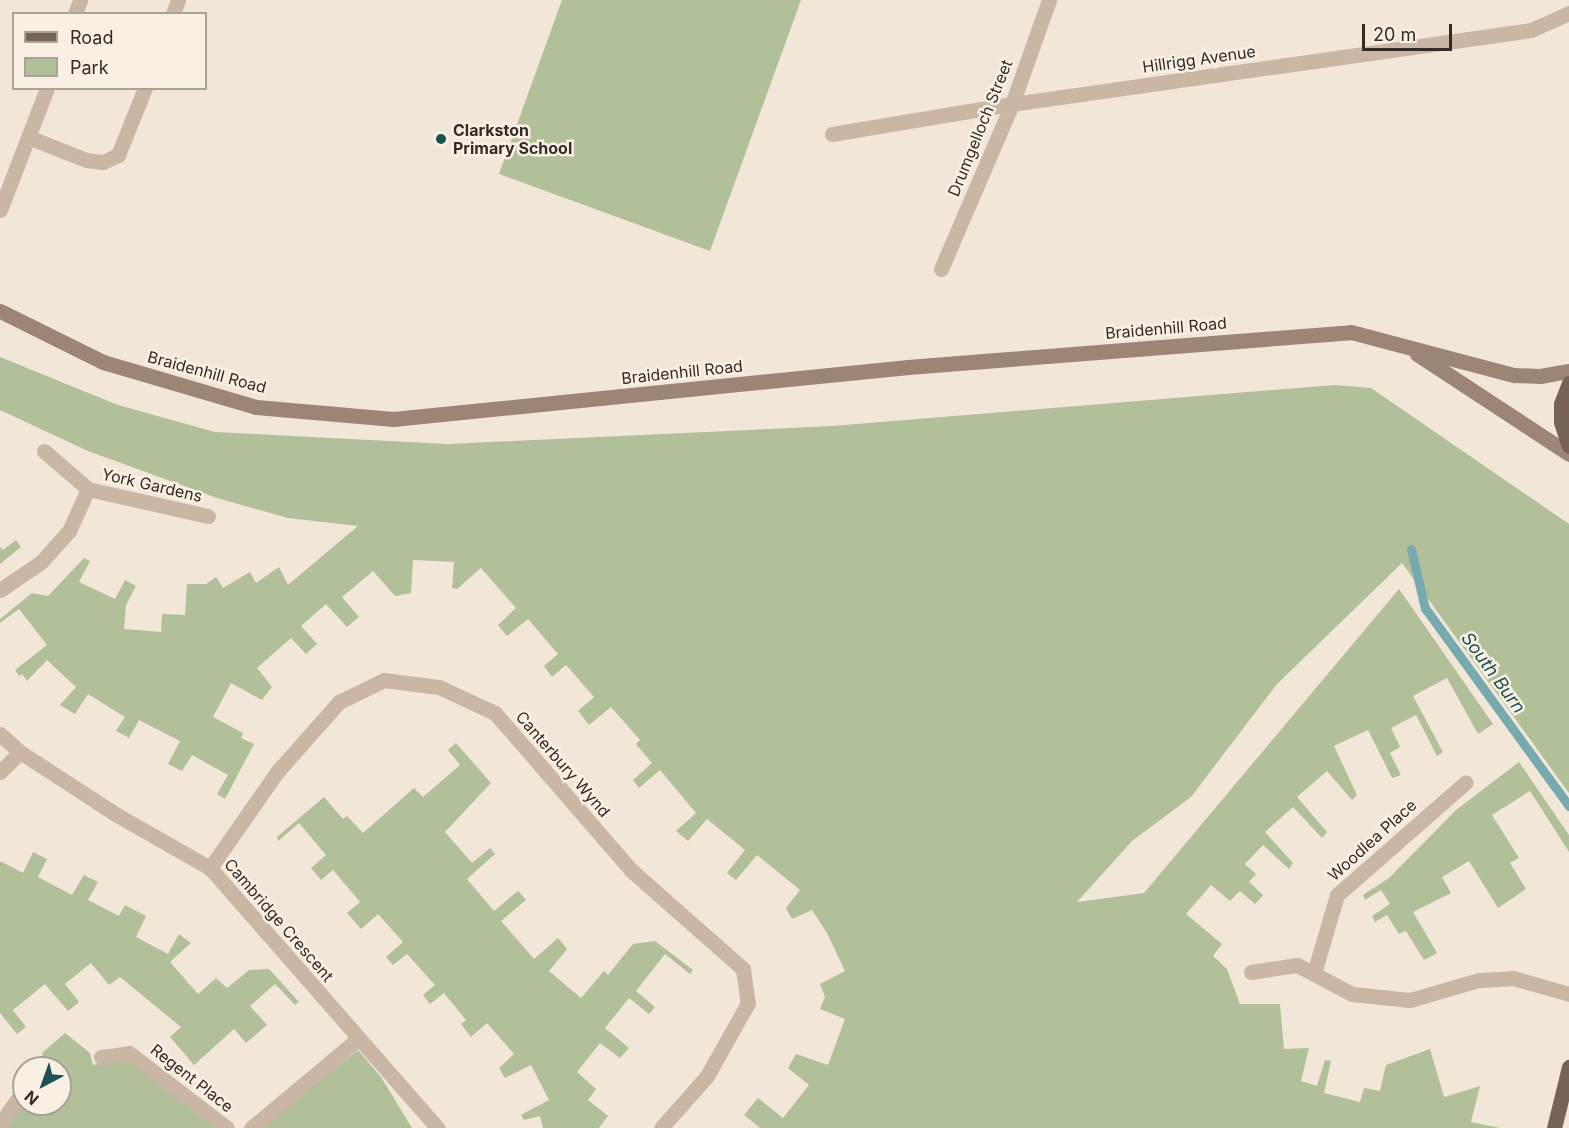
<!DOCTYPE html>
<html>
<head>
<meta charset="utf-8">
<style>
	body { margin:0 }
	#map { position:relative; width:1569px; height:1128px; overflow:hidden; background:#f1e6d8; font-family:Inter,sans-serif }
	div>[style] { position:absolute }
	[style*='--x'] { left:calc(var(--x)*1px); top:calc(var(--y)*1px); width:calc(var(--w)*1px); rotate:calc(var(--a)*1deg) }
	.green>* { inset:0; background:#b1c098 }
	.stream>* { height:9px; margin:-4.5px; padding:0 4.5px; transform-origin:4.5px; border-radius:4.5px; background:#77aaae }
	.lane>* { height:15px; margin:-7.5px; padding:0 7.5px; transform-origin:7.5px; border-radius:7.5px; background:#c9b6a4 }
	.street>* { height:15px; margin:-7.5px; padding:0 7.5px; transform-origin:7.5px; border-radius:7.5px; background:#c9b6a4 }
	.secondary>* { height:15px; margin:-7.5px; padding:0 7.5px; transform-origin:7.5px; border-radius:7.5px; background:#9c8576 }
	.primary>* { height:15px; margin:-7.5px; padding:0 7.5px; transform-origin:7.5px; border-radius:7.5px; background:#766257 }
	.dots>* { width:16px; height:16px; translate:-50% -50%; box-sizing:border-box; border:3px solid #f9f0e4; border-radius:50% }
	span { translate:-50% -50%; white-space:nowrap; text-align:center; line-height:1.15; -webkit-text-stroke:5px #f9f0e4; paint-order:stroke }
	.street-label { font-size:16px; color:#342b26 }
	.poi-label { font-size:16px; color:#342b26; font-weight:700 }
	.left { translate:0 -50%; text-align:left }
	.water-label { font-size:18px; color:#1c5055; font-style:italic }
	.legend { position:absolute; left:12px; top:12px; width:195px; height:78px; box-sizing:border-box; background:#f9f0e4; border:2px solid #aaa198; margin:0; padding:8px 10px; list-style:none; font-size:18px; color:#342b26 }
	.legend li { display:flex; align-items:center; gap:12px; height:30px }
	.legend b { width:30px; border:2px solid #aaa198 }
	.north { position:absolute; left:12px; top:1056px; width:60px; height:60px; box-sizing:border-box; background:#f9f0e4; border:2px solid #aaa198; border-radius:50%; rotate:221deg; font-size:16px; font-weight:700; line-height:24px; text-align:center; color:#342b26 }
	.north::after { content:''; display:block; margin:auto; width:21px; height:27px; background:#1c5055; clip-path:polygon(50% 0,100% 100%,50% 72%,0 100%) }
	.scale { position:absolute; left:1362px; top:24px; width:90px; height:27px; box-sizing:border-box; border:3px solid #342b26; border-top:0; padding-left:8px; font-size:18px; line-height:21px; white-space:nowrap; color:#342b26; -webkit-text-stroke:4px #f9f0e4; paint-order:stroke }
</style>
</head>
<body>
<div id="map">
	<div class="green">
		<div style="clip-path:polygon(562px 0,801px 0,710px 251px,499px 174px)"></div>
		<div style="clip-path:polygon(0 357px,118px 405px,215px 432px,448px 444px,832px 426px,1334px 385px,1371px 388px,1569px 524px,1569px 793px,1402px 563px,1277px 684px,1191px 797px,1132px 841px,1077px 902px,1144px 893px,1399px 589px,1493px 724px,1478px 734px,1447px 678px,1413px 696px,1443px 752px,1437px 756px,1416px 715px,1391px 728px,1400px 747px,1390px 753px,1401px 775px,1396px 777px,1392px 778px,1368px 730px,1334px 746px,1357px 795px,1352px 800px,1327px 771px,1297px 797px,1327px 832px,1322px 838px,1293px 807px,1265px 832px,1293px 863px,1289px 869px,1263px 845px,1245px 864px,1256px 874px,1249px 882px,1263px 895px,1255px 904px,1240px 891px,1230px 901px,1211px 885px,1186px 914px,1222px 944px,1213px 956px,1227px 969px,1240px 1004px,1280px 1004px,1284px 1049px,1309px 1048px,1301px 1081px,1317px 1086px,1325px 1060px,1331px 1061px,1324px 1093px,1360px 1102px,1364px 1088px,1380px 1091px,1386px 1065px,1430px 1049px,1444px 1097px,1480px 1086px,1471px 1122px,1500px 1128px,760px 1128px,744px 1115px,758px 1098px,783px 1118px,809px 1085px,788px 1068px,796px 1054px,828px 1065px,845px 1019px,820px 1009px,825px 997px,820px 984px,845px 971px,827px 933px,812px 910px,792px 919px,786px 908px,800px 890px,757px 855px,736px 880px,727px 873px,745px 850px,707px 819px,688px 841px,676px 831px,696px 813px,660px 770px,639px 788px,633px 780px,652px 763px,636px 744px,640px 740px,611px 707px,589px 725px,578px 711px,594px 697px,566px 665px,552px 677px,544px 666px,558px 654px,528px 619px,507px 636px,498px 625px,516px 608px,481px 568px,457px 589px,452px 588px,454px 562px,413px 560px,411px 593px,395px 596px,373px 571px,342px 597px,359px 617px,347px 627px,326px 604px,301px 626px,317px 644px,306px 654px,291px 638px,257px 668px,272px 687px,262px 700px,231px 683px,213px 717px,243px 733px,241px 738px,254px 744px,225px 799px,217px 794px,228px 775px,192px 755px,182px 771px,168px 764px,180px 741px,139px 720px,129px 738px,124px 735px,116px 731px,125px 717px,88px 694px,75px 714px,60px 705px,76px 687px,47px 660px,27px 681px,22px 674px,19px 676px,15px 670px,47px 645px,19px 609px,0 623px,0 619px,32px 593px,48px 596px,84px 558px,90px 561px,79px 582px,115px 599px,125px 580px,136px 586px,126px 605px,124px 629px,161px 632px,162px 614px,185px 615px,187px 584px,206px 584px,216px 577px,223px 588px,250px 572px,256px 583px,279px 567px,288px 585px,358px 526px,288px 518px,217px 498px,88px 451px,0 410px)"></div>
		<div style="clip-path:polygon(16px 540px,21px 547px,0 564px,0 547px,3px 550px)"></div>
		<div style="clip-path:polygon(456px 743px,491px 783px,445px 832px,472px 863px,490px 848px,495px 854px,467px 879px,494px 911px,518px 891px,521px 894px,526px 900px,501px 921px,534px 959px,558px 938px,567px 949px,549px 971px,581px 998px,604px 971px,608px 975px,633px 944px,655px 941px,693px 970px,690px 974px,665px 954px,636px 991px,655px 1007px,649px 1014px,629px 998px,605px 1028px,629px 1048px,620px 1058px,600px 1043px,577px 1072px,596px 1089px,588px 1100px,608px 1116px,599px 1128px,543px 1128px,540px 1116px,524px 1120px,521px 1115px,549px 1100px,531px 1065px,505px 1078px,499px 1068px,514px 1054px,487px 1023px,471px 1037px,461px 1024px,466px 1020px,444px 993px,430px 1004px,423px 995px,435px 985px,407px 954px,393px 965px,386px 957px,403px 942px,378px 914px,361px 929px,347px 913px,360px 902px,333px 870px,321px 880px,311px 868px,326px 855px,299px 823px,278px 841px,277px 837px,324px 797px,343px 819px,347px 816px,363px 833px,414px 788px,423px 797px,460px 765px,448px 750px)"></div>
		<div style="clip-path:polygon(1519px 762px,1569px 835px,1569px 852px,1530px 791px,1492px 815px,1519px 858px,1510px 863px,1526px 889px,1498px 908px,1469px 861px,1442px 877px,1451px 893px,1413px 912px,1437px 953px,1424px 960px,1406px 931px,1399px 934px,1387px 915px,1375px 922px,1372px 916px,1390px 904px,1381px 890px,1365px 900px,1363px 895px,1389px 878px,1456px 810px)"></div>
		<div style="clip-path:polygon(33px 852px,47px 859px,38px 877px,72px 895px,84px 875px,98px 882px,88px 900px,119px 916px,125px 905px,146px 916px,136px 937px,168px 954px,179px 934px,191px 943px,170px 962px,198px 994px,216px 978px,227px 988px,249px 970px,269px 969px,299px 1002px,295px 1005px,275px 984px,250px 1006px,267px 1025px,246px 1043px,234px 1029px,194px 1065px,170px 1037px,181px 1027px,120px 977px,109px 985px,91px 963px,65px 984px,79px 1002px,68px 1011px,45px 984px,13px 1010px,26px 1027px,17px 1034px,0 1013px,0 861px,23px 873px)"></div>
		<div style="clip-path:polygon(65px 1033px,90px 1053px,93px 1065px,129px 1058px,216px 1128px,5px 1128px,24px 1101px,60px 1104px,60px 1068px,45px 1068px,42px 1053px)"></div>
		<div style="clip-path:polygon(358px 1050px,381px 1077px,412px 1128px,261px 1128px)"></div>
	</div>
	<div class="stream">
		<div style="--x:1411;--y:549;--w:61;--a:76.7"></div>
		<div style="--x:1425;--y:608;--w:245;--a:54"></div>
	</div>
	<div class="lane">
		<div style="--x:173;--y:14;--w:15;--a:-70"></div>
		<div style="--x:28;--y:137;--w:62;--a:21.6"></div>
		<div style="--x:86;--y:160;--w:17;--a:7"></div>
		<div style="--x:103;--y:162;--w:17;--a:-25"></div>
		<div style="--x:118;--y:155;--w:72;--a:-68.1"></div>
	</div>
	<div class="street">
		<div style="--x:75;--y:14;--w:15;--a:-70"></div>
		<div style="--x:832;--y:134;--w:182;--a:-9.5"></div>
		<div style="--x:1012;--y:104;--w:524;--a:-8.11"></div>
		<div style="--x:1531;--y:30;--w:42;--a:-24.1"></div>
		<div style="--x:0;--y:210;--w:131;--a:-68.9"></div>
		<div style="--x:941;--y:269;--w:180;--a:-66.7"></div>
		<div style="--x:1012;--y:104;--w:110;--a:-70.4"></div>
		<div style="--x:44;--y:451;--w:58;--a:40.8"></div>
		<div style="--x:88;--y:489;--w:123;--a:12.7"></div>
		<div style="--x:0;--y:590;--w:50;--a:-34.3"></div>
		<div style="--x:41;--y:562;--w:42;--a:-47.9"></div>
		<div style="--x:69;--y:531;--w:46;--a:-65.7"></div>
		<div style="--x:0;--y:734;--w:27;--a:42"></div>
		<div style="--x:20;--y:752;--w:116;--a:33"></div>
		<div style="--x:117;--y:815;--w:107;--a:29.7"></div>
		<div style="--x:210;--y:868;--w:346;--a:48.8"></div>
		<div style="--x:0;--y:772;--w:28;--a:-45"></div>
		<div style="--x:210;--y:868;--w:117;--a:-55.1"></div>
		<div style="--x:277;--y:772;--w:94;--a:-48.5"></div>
		<div style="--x:339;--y:702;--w:50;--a:-26.1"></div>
		<div style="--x:384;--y:680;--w:55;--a:7.3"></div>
		<div style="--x:439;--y:687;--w:62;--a:24.9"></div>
		<div style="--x:495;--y:713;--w:209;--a:49.1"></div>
		<div style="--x:632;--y:871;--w:148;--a:41.4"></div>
		<div style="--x:743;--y:969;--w:34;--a:82"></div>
		<div style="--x:748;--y:1003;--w:84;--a:119.3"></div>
		<div style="--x:707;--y:1076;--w:69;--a:131.5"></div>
		<div style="--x:1251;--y:972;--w:47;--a:-8.7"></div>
		<div style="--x:1297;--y:965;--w:62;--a:27.8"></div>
		<div style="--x:1352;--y:994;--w:58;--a:5.9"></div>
		<div style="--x:1410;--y:1000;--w:72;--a:-16.2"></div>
		<div style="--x:1479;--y:980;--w:34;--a:-3"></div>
		<div style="--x:1513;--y:978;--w:58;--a:15.9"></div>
		<div style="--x:1314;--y:973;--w:81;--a:-73.6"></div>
		<div style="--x:1337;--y:895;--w:171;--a:-41.2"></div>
		<div style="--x:101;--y:1057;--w:28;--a:-8"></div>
		<div style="--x:129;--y:1053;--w:123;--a:37.4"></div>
		<div style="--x:0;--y:1124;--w:42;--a:-54.8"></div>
		<div style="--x:251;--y:1128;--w:139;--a:-39.8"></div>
	</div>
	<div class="secondary">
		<div style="--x:0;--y:311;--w:115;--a:26.3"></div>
		<div style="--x:103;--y:362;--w:159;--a:16.4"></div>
		<div style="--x:256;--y:407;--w:138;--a:5"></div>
		<div style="--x:393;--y:419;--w:518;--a:-5.77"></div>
		<div style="--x:908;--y:367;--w:444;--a:-4.5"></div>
		<div style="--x:1351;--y:332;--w:169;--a:14.8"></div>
		<div style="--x:1514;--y:375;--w:26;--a:2"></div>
		<div style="--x:1540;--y:376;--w:29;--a:-10"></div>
		<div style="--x:1417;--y:354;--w:182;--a:33.3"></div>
	</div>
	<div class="primary">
		<div style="--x:1569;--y:383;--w:22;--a:111"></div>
		<div style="--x:1561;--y:404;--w:18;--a:90"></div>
		<div style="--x:1561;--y:422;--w:25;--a:72"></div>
		<div style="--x:1554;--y:1128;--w:63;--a:-76.2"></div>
	</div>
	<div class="dots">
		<div style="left:441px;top:139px;background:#1c5055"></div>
	</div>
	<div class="street-label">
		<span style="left:1199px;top:59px;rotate:-8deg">Hillrigg Avenue</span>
		<span style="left:980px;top:128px;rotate:-68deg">Drumgelloch Street</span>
		<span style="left:1166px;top:328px;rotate:-5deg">Braidenhill Road</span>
		<span style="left:207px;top:372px;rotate:15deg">Braidenhill Road</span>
		<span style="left:682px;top:372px;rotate:-6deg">Braidenhill Road</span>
		<span style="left:152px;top:485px;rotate:13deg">York Gardens</span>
		<span style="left:563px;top:764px;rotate:49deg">Canterbury Wynd</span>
		<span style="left:1372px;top:840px;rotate:-42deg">Woodlea Place</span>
		<span style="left:279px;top:920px;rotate:49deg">Cambridge Crescent</span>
		<span style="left:192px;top:1078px;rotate:38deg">Regent Place</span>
	</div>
	<div class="poi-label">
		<span class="left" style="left:453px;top:139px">Clarkston<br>Primary School</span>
	</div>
	<div class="water-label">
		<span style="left:1493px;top:673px;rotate:54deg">South Burn</span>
	</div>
	<ul class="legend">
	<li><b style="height:8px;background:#766257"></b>Road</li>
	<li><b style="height:16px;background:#b1c098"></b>Park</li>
	</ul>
	<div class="north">N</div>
	<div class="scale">20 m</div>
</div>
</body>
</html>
